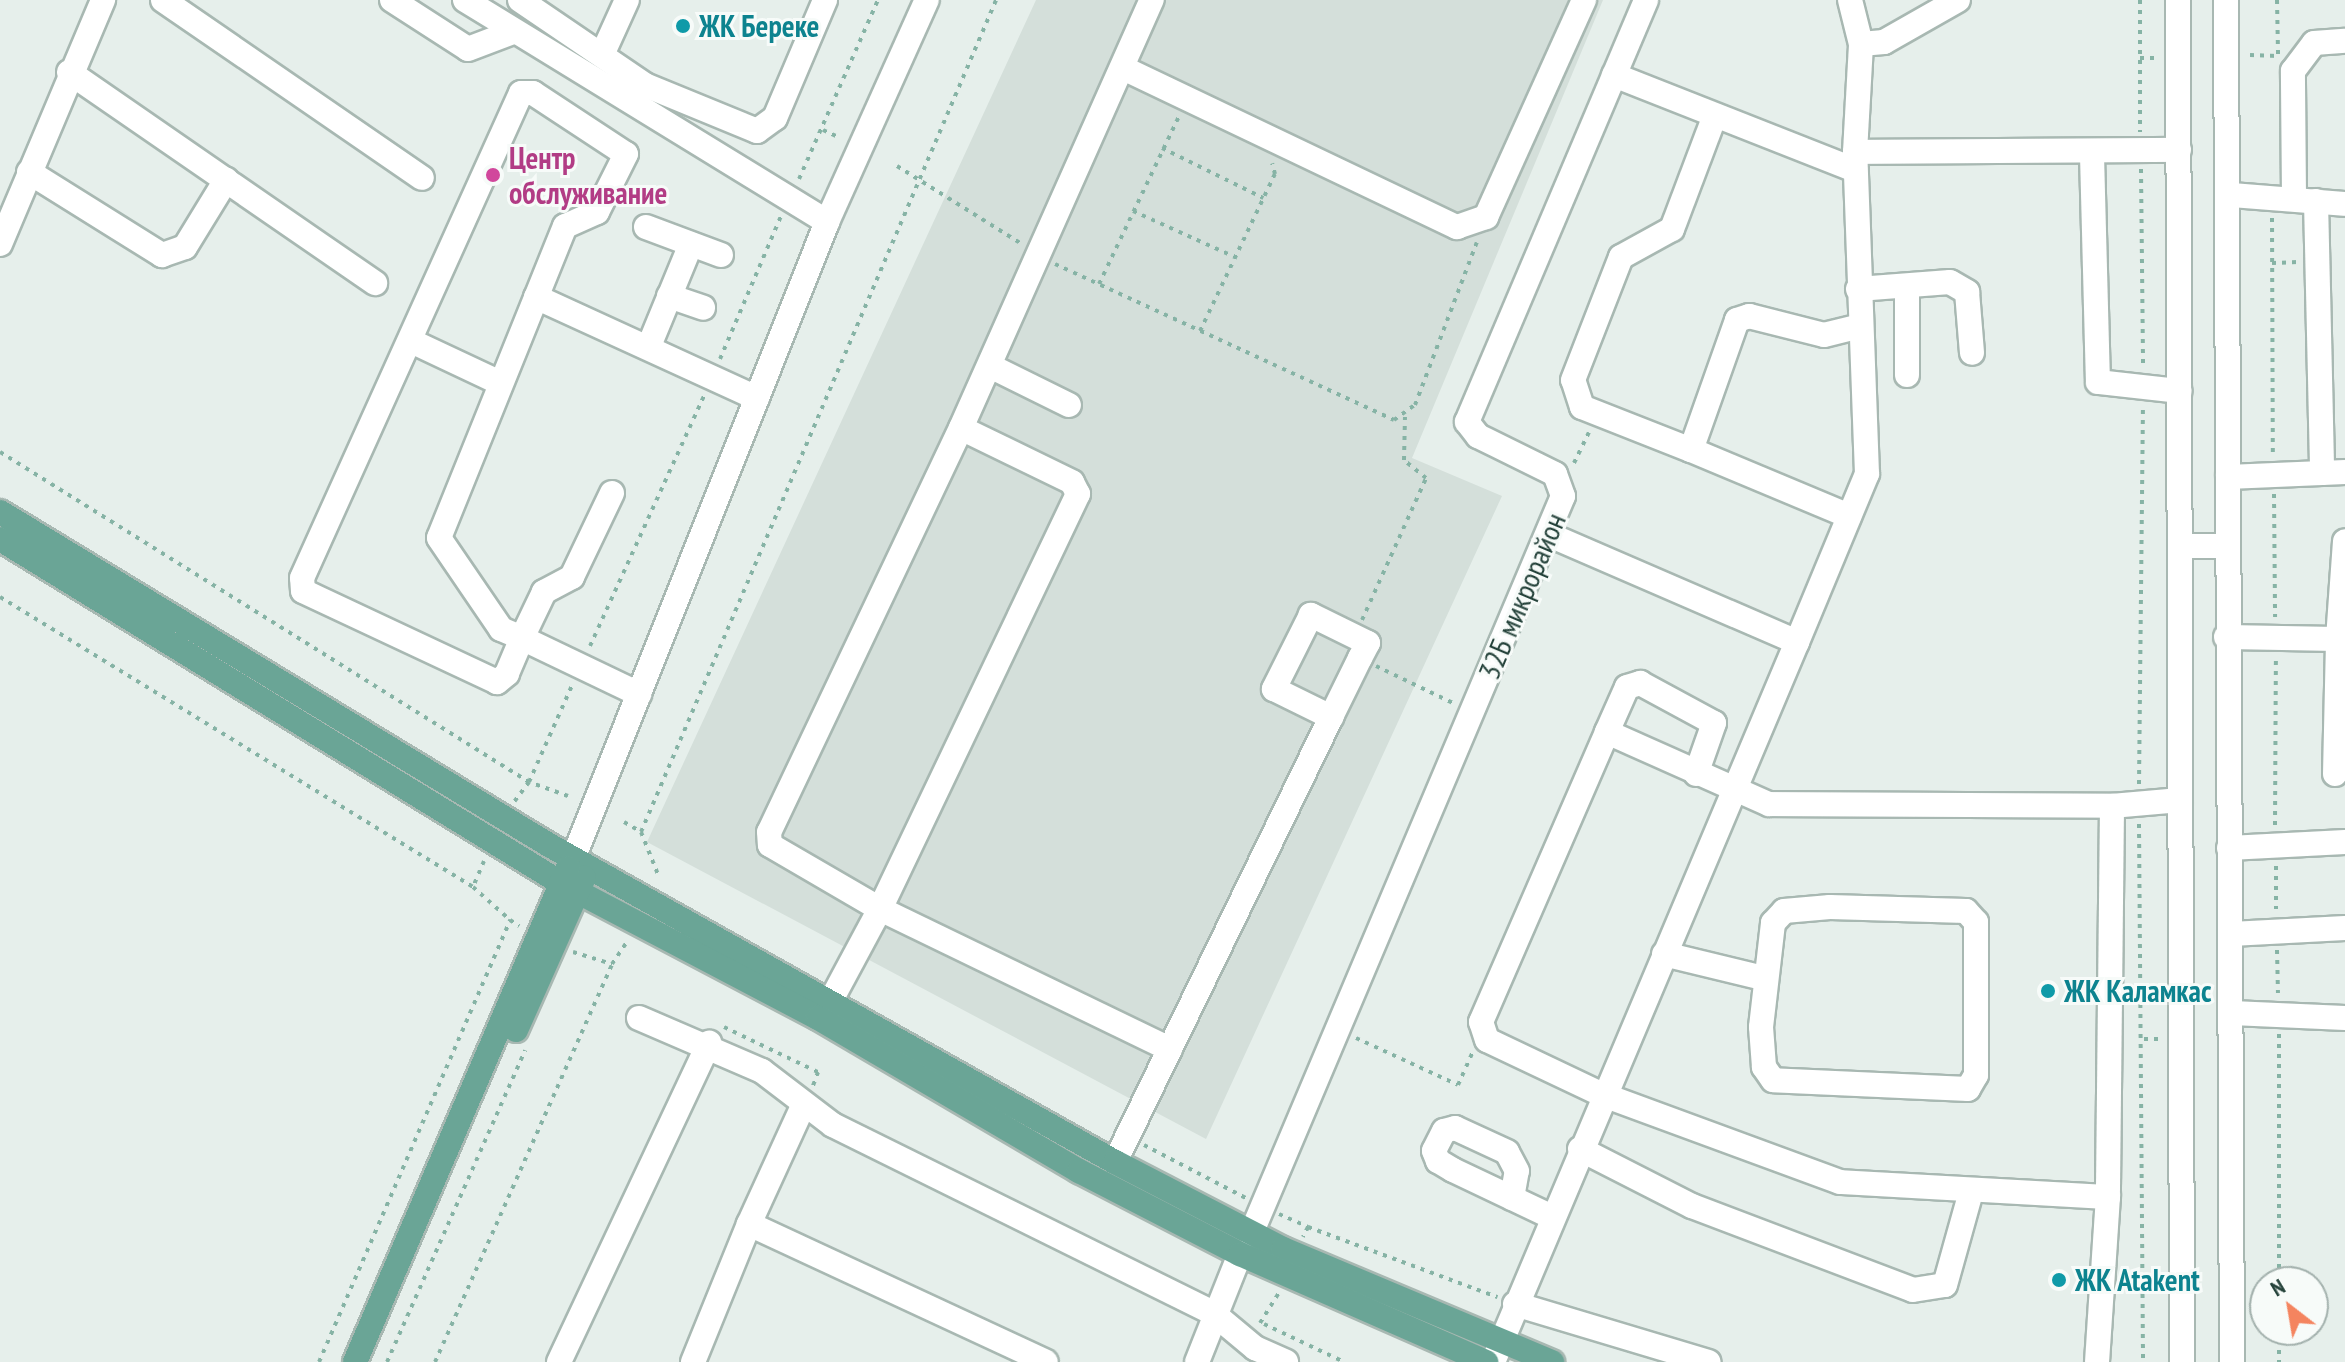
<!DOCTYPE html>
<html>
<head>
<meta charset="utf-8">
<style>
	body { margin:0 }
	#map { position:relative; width:2345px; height:1362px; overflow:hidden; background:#e6efeb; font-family:"PT Sans Narrow",sans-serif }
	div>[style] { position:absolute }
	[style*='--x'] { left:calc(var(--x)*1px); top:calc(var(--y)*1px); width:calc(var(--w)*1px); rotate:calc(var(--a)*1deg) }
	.built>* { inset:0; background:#d4dfda }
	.path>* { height:4px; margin-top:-2px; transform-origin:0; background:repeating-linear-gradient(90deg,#86b3a5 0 4px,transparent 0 10px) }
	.roads { filter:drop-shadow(2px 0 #a8b8b2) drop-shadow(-2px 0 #a8b8b2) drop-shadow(0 2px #a8b8b2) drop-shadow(0 -2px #a8b8b2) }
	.minor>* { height:24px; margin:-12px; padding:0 12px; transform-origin:12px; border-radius:12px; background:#fff }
	.major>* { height:24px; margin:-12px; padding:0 12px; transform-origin:12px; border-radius:12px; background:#6aa596 }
	.dots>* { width:22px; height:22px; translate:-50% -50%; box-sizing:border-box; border:4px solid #f7fbf9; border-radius:50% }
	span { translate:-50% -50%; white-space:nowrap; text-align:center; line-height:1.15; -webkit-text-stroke:6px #f7fbf9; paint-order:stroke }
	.culture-label { font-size:30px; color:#0d838f; font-weight:700 }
	.left { translate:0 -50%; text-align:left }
	.hotel-label { font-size:30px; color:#b23c85; font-weight:700 }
	.street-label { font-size:30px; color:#24423a }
	.north { position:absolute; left:2249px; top:1266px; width:80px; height:80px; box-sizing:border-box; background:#f7fbf9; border:2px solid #a3b1ad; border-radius:50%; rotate:329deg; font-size:22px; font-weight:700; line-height:32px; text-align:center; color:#24423a }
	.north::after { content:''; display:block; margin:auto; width:28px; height:36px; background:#f4845f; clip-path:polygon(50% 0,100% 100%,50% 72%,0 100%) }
</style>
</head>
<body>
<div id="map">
	<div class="built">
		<div style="clip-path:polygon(1036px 0,1603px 0,1412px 458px,1502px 496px,1206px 1139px,647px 842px)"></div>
	</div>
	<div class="path">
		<div style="--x:2140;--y:0;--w:132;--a:90"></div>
		<div style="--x:2277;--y:0;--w:54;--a:88.9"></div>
		<div style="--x:2250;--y:55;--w:28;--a:2"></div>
		<div style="--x:2140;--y:58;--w:19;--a:0"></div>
		<div style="--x:823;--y:130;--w:17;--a:25"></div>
		<div style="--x:1162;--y:148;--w:113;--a:26.3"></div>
		<div style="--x:897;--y:166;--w:145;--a:32"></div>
		<div style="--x:2141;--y:169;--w:199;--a:89.4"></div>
		<div style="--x:799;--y:179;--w:196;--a:-66.2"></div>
		<div style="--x:1133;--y:211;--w:112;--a:24.3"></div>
		<div style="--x:2272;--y:218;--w:235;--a:89.8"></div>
		<div style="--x:2272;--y:263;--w:26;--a:-2"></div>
		<div style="--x:1055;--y:264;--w:373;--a:24.7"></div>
		<div style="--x:1394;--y:420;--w:26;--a:-36"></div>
		<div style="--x:1415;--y:405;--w:174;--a:-69.2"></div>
		<div style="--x:1099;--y:284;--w:186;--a:-64.5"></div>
		<div style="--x:1200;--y:331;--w:174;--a:-64.5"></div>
		<div style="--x:1275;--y:174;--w:11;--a:-105"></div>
		<div style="--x:720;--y:359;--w:155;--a:-66.9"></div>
		<div style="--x:0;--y:452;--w:623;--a:31.96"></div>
		<div style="--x:529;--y:782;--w:25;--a:127"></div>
		<div style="--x:1574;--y:463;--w:34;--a:-64"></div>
		<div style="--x:2274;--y:494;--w:123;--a:89.5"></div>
		<div style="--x:0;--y:597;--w:555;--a:31.51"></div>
		<div style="--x:1362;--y:620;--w:156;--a:-65.7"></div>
		<div style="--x:1426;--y:478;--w:28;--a:-141"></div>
		<div style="--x:1404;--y:460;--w:43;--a:-88.7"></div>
		<div style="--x:590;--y:646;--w:275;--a:-65.5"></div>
		<div style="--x:1376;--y:666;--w:88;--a:25.7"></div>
		<div style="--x:2139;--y:784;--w:375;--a:-89.4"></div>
		<div style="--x:568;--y:796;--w:41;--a:-160.3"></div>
		<div style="--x:529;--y:782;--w:108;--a:-66"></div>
		<div style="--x:624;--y:822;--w:20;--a:30"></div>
		<div style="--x:641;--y:832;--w:905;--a:-66.89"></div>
		<div style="--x:2139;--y:824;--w:538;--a:89.57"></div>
		<div style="--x:2275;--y:825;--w:167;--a:-89.7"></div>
		<div style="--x:641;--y:832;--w:48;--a:68.2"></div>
		<div style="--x:484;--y:861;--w:28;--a:113"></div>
		<div style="--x:473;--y:887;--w:50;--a:41.7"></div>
		<div style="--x:2276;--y:866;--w:43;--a:90"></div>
		<div style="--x:2277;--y:950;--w:43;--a:88.7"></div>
		<div style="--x:573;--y:952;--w:41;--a:17.1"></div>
		<div style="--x:612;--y:964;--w:27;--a:-56"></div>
		<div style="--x:724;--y:1027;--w:104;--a:25.6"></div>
		<div style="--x:818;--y:1072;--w:15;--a:110"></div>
		<div style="--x:2279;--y:1034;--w:248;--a:90"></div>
		<div style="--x:1356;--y:1038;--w:112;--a:24.7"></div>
		<div style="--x:1458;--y:1085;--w:35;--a:-66"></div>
		<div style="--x:2144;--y:1039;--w:15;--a:0"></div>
		<div style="--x:1144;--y:1145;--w:115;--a:27.5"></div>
		<div style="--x:1279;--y:1214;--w:32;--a:24"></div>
		<div style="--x:1308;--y:1227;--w:11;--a:117"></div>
		<div style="--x:1308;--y:1227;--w:202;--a:20.3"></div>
		<div style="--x:1260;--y:1323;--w:36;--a:-58"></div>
		<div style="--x:1264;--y:1324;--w:89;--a:25.4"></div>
		<div style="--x:2279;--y:1330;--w:32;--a:90"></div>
		<div style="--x:319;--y:1362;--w:482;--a:-66.6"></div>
		<div style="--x:510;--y:920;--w:11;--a:34"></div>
		<div style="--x:387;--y:1362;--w:341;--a:-66.1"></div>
		<div style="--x:435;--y:1362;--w:436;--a:-66"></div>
	</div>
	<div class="roads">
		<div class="minor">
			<div style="--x:163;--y:0;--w:314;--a:34.5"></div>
			<div style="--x:392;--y:0;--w:90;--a:32.8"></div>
			<div style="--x:468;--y:49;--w:48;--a:-20.7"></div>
			<div style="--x:465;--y:0;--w:425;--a:31.5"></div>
			<div style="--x:520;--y:0;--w:151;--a:34.2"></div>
			<div style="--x:645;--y:85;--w:121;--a:22.3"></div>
			<div style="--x:757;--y:131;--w:22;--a:-36"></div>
			<div style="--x:775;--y:118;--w:128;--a:-67"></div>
			<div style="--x:2178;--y:0;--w:1362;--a:89.83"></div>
			<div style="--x:2226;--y:0;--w:1362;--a:89.75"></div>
			<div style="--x:1861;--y:44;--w:23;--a:-5"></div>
			<div style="--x:1884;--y:42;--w:85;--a:-29.6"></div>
			<div style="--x:602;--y:55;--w:60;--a:-65.6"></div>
			<div style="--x:1123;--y:68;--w:370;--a:25.5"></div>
			<div style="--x:1457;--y:227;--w:31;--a:-19"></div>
			<div style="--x:1486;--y:217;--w:238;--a:-65.7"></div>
			<div style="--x:69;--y:72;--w:372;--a:34.6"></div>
			<div style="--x:1614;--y:75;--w:259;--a:21.5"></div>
			<div style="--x:1855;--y:152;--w:324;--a:-0.4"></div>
			<div style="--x:2092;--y:155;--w:227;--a:88.5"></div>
			<div style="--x:2098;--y:382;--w:82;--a:6.3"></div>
			<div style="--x:29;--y:172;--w:157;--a:32"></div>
			<div style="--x:162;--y:255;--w:24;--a:-19"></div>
			<div style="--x:185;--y:247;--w:79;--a:-58.5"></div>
			<div style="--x:2231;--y:195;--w:114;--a:4.5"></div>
			<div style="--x:2294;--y:197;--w:126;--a:-90.5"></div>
			<div style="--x:2293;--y:71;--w:35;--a:-53"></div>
			<div style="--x:2314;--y:43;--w:31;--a:-4"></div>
			<div style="--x:2316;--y:201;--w:272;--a:88.7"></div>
			<div style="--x:646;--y:227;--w:80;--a:20.5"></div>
			<div style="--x:0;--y:244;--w:265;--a:-67.1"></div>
			<div style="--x:1858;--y:289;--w:92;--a:-4.4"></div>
			<div style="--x:1950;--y:282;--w:20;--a:30"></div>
			<div style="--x:1967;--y:292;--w:61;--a:85.3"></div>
			<div style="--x:669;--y:296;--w:36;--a:19"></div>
			<div style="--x:536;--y:297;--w:243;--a:24.6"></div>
			<div style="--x:411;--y:341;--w:96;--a:25.2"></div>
			<div style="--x:649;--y:346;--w:110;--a:-67.6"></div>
			<div style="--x:990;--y:366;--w:88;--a:26.3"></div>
			<div style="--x:1907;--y:375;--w:89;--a:-90"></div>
			<div style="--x:961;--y:428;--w:469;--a:-66"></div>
			<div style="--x:1691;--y:450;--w:117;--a:-158.5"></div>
			<div style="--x:1582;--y:407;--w:28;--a:-108"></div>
			<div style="--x:1573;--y:380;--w:132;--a:-68.7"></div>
			<div style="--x:1621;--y:257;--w:58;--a:-28.8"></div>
			<div style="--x:1672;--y:229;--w:119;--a:-69.3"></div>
			<div style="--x:2228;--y:477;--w:117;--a:-2.4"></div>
			<div style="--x:612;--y:493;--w:93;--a:115.5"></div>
			<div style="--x:572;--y:577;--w:32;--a:152"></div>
			<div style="--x:544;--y:592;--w:51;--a:115.6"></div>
			<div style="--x:522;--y:638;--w:39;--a:113"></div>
			<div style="--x:507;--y:674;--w:13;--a:141"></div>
			<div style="--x:497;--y:682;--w:214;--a:-154.9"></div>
			<div style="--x:303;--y:591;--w:13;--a:-94"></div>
			<div style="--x:302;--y:578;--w:532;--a:-65.7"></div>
			<div style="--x:521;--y:93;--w:12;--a:0"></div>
			<div style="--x:533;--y:93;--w:111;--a:33.3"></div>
			<div style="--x:626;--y:154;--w:65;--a:116.6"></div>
			<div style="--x:597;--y:212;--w:35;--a:156"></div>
			<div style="--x:565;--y:226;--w:336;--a:112"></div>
			<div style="--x:439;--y:538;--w:110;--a:55.7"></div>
			<div style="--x:501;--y:629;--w:23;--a:23"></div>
			<div style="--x:522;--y:638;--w:130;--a:25.6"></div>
			<div style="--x:1849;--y:516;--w:171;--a:-157.3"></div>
			<div style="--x:1691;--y:450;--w:138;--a:-70.5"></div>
			<div style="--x:1737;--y:320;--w:13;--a:-18"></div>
			<div style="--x:1749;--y:316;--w:77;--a:14.2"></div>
			<div style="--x:1824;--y:335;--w:36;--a:-14"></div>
			<div style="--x:2180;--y:546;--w:47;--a:0"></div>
			<div style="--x:2226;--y:637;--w:112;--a:1"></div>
			<div style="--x:2338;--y:639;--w:98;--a:-85.9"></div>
			<div style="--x:1797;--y:642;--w:182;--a:-67.4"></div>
			<div style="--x:1867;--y:474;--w:322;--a:-92.1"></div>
			<div style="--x:1855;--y:152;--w:108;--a:-86.8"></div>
			<div style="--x:1861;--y:44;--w:45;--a:-104"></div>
			<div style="--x:1607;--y:732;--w:177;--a:24"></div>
			<div style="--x:1769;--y:804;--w:343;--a:0.3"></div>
			<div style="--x:2112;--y:806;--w:391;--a:90.6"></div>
			<div style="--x:2108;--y:1197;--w:268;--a:-176.8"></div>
			<div style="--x:1840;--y:1182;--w:252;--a:-159.8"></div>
			<div style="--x:1603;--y:1095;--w:128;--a:-154.6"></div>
			<div style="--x:1487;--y:1040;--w:19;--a:-108"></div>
			<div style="--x:1481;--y:1022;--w:316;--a:-66.5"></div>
			<div style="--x:1607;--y:732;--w:49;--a:-66"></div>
			<div style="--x:1627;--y:687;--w:14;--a:-17"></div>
			<div style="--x:1640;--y:683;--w:84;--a:28.4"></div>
			<div style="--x:1714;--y:723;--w:54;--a:109.4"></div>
			<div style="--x:2335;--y:774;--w:135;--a:-88.7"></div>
			<div style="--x:2338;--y:639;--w:7;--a:0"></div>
			<div style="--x:2112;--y:806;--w:68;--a:-5"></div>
			<div style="--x:2229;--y:848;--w:116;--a:-3"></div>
			<div style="--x:573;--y:859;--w:686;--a:-68.26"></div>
			<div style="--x:827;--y:222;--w:243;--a:-65.8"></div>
			<div style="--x:1830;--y:907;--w:136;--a:1.7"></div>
			<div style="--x:1966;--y:911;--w:15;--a:48"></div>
			<div style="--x:1976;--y:922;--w:153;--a:90"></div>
			<div style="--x:1976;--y:1075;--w:16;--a:120"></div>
			<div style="--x:1968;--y:1089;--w:195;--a:-177.4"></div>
			<div style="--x:1773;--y:1080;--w:16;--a:-125"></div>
			<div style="--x:1764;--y:1067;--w:40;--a:-94.3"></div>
			<div style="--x:1761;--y:1027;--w:105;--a:-83.4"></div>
			<div style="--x:1773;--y:923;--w:16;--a:-47"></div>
			<div style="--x:1784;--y:911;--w:46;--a:-5"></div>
			<div style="--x:2231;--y:934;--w:114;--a:-3"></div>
			<div style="--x:1664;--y:954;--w:102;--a:13.6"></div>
			<div style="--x:829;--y:1004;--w:108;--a:-61.8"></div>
			<div style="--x:880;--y:909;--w:460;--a:-64.5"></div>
			<div style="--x:1078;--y:494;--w:13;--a:-117"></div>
			<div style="--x:1072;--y:482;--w:123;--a:-154.1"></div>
			<div style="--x:961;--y:428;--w:447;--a:115.4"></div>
			<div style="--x:769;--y:832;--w:13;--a:86"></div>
			<div style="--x:770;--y:845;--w:127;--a:30.2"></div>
			<div style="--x:880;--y:909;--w:322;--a:25.8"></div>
			<div style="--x:2232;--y:1013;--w:113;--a:2.5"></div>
			<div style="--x:639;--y:1018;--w:134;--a:23.3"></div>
			<div style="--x:762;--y:1071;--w:89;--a:37.3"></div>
			<div style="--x:833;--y:1125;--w:424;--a:26.3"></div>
			<div style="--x:1213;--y:1313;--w:55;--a:39.8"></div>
			<div style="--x:1255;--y:1348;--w:34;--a:24"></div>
			<div style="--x:1580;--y:1149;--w:126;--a:27"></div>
			<div style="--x:1692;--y:1206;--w:236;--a:20.8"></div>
			<div style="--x:1913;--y:1290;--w:32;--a:-9"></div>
			<div style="--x:1945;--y:1285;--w:97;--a:-74.4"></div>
			<div style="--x:1115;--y:1162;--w:495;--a:-64.1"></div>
			<div style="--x:1331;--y:717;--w:66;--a:-63.8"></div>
			<div style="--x:1360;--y:658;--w:17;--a:-62"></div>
			<div style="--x:1368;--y:643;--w:64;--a:-153.8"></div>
			<div style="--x:1311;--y:615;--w:83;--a:116.6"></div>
			<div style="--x:1274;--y:689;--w:64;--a:26.2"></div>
			<div style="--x:1512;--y:1198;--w:27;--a:-80"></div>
			<div style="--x:1517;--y:1171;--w:21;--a:-118"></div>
			<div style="--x:1507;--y:1152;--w:57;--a:-155.2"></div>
			<div style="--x:1455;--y:1128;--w:11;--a:165"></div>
			<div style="--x:1444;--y:1131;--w:22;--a:117"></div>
			<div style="--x:1434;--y:1151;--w:11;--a:68"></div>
			<div style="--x:1438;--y:1161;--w:17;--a:31"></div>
			<div style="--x:1453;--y:1170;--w:110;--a:25.4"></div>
			<div style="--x:749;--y:1224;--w:128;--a:-65.4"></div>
			<div style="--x:1251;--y:1234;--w:801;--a:-67.08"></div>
			<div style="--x:1563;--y:496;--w:23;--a:-110"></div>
			<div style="--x:1555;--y:474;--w:86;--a:-153.7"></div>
			<div style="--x:1478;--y:436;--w:18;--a:-128"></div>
			<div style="--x:1467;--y:422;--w:458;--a:-67"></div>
			<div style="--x:1515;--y:1304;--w:202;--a:16.7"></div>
			<div style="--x:559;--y:1362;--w:353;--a:-64.8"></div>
			<div style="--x:693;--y:1362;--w:149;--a:-67.9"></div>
			<div style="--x:749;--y:1224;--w:327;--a:24.9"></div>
			<div style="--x:1197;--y:1362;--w:116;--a:-68.3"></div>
			<div style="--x:1493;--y:1362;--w:782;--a:-67.11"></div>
			<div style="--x:1797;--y:642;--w:269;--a:-156.6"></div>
			<div style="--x:2097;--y:1362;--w:165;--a:-86.2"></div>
		</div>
		<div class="major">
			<div style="--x:0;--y:512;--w:642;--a:31.24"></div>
			<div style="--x:549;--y:845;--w:649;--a:29.25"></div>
			<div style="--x:1115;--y:1162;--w:189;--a:27.4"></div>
			<div style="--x:1283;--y:1249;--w:292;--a:22.8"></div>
			<div style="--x:0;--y:539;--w:658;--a:31.52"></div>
			<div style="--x:561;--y:883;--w:290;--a:27.7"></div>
			<div style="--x:818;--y:1018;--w:303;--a:30.4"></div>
			<div style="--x:1079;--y:1171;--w:181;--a:27.3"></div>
			<div style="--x:1240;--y:1254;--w:269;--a:23.7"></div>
			<div style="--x:516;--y:1030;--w:167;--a:-66"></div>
			<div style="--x:355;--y:1362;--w:538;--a:-66.68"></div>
		</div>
	</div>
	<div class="dots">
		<div style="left:683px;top:26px;background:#0f9aa8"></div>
		<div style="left:493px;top:175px;background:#d1479c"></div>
		<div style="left:2048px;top:991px;background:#0f9aa8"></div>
		<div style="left:2059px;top:1280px;background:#0f9aa8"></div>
	</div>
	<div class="culture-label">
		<span class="left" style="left:699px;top:26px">ЖК Береке</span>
		<span class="left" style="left:2064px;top:991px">ЖК Каламкас</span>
		<span class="left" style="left:2075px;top:1280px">ЖК Atakent</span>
	</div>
	<div class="hotel-label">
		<span class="left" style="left:509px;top:175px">Центр<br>обслуживание</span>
	</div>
	<div class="street-label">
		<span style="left:1522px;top:596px;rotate:-67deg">32Б микрорайон</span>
	</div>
	<div class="north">N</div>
</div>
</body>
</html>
